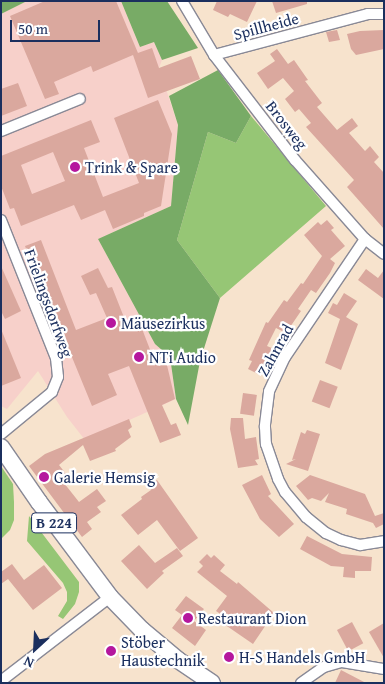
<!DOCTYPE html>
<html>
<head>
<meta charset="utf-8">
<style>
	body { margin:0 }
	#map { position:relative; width:385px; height:684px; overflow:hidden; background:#f7e3cd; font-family:"Gentium Book Plus",serif }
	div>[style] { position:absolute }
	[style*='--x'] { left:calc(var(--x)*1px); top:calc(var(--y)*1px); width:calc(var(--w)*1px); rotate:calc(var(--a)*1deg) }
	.built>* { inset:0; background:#f7d0ca }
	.green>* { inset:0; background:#96c675 }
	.forest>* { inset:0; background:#78ab66 }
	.building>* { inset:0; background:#daa89e; transform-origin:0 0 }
	.roads { filter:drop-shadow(1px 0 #898996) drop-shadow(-1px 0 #898996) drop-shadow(0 1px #898996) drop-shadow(0 -1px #898996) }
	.street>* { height:10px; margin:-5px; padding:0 5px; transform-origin:5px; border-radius:5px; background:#fff }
	.primary>* { height:16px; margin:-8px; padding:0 8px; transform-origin:8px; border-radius:8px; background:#fff }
	.dots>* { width:14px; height:14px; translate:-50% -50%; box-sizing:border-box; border:2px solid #fff; border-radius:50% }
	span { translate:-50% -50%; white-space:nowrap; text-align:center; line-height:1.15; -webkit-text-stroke:4.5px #fff; paint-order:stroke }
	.shield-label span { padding:1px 4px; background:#fff; border:1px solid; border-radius:4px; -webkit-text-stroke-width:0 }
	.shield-label { font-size:15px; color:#1b2f5e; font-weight:700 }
	.street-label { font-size:16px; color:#1b2f5e }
	.poi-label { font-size:16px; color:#1b2f5e }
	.left { translate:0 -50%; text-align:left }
	.frame { position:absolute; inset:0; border:2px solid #1b2f5e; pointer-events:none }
	.north { position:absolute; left:10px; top:624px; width:50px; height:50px; -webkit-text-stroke:4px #fff; paint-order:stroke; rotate:205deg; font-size:14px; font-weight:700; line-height:20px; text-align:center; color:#1b2f5e }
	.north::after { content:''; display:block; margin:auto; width:18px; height:22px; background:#1b2f5e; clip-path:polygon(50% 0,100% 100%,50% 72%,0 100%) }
	.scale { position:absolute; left:10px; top:20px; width:90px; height:22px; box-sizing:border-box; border:2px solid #1b2f5e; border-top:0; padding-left:6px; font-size:15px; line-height:18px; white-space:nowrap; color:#1b2f5e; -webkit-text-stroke:4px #fff; paint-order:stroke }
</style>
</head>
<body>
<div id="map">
	<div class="built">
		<div style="clip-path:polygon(27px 1px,121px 1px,140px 47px,154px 42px,162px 60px,159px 68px,178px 125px,171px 206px,98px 239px,155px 344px,170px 357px,176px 399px,85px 440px,67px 417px,38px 371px,7px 409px,1px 406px,1px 14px)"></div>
	</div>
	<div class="green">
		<div style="clip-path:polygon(251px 116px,326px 206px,220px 298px,177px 240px,208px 132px,236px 143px)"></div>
		<div style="clip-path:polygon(1px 466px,13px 484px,14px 502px,14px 520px,10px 530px,1px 539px)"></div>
		<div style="clip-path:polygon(29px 516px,79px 582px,79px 592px,75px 604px,63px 619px,58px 616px,67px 601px,67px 592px,63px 583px,27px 541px)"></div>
	</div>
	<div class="forest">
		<div style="clip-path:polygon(1px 1px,27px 1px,1px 14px)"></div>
		<div style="clip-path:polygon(121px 1px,167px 1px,198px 48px,162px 60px,154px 42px,140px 47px)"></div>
		<div style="clip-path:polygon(218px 70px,251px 116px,236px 143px,208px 132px,177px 240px,220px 298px,200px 361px,188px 425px,176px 399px,170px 357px,155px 344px,98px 239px,171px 206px,178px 125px,169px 96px)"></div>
	</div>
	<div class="building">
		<div style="clip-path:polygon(45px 1px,116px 1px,138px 53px,135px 54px,152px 48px,159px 68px,191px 56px,200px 79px,148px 98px,133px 55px,93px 72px,91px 66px,54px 82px,59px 94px,45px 99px,10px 16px)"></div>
		<div style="clip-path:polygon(217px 1px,257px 1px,247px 22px,230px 14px,228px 17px,213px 10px)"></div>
		<div style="clip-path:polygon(272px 1px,307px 1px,307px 4px,276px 13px)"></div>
		<div style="clip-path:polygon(337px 30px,340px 40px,329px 42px,326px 32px)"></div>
		<div style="clip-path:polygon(384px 30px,384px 49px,356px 55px,351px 49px,347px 34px,360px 31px)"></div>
		<div style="clip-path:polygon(277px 49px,288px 64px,294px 60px,308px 80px,305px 81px,322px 103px,317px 107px,337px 130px,352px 118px,358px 126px,349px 133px,365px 151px,370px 146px,379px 157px,374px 162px,384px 173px,384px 229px,347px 187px,354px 180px,306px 127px,311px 123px,299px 109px,295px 112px,285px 99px,294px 91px,283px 78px,268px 89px,257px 73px,275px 61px,270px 54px)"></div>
		<div style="clip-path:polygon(18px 83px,27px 106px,1px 116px,1px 89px)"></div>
		<div style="clip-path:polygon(evenodd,158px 100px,172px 134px,161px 206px,144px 213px,144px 216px,113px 229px,105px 210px,81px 220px,74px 205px,21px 226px,14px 208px,10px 209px,1px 186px,1px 156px,91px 120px,100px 142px,84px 148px,103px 197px,139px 183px,114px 118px,158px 100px,53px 152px,65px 181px,32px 194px,21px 165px,53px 152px)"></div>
		<div style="clip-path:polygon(327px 220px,334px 228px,331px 230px,345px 246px,330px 259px,335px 263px,330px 273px,316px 293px,311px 290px,298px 309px,301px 311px,286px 333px,276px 328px,267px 346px,274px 349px,262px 374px,258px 374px,248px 369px,252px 361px,249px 360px,266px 322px,268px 323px,284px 300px,287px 302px,301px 283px,303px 284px,322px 256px,304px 235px,318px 222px,321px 225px)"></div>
		<div style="clip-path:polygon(41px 240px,76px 330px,107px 318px,96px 293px,90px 295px,81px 276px,98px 268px,108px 288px,112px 287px,127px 325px,139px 321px,156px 365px,166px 361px,175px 399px,162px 405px,171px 425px,176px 423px,181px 435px,160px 443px,129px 366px,108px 374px,117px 395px,92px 406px,60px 328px,57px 330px,25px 246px)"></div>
		<div style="clip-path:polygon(1px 266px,21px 311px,5px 319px,1px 311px)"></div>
		<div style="clip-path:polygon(366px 269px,378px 278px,384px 270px,384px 299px,358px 280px)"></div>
		<div style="clip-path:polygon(344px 293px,357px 301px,346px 317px,358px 324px,341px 370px,325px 363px,340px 319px,328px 313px,333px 303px,337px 305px)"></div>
		<div style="clip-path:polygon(1px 329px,21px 378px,1px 386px)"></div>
		<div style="left:320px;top:380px;width:19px;height:23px;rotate:21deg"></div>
		<div style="left:243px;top:393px;width:14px;height:21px;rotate:8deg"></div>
		<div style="clip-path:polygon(231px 418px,243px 418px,245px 439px,256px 437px,259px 459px,255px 460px,258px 465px,238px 468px,230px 429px)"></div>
		<div style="clip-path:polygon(129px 419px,132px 427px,128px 430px,131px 437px,115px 449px,116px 451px,90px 461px,83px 445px,59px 465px,70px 479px,64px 483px,79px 502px,97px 489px,106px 501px,97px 507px,101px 512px,87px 522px,92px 529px,82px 537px,29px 466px,45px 454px)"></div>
		<div style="clip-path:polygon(307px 430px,320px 434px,308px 471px,286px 464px,296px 459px,292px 460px,301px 432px,305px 434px)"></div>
		<div style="clip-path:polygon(262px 475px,271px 494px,268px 496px,294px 524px,279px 537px,260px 519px,242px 485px)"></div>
		<div style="clip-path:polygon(310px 475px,365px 494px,375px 516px,384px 513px,384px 524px,376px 528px,373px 523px,346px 514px,347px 509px,325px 502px,329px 493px,321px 501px,312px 498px,308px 500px,296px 486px)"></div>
		<div style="clip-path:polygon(157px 480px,198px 538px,180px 551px,157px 520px,138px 535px,121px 515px,142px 499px,141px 497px,151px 490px,148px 486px)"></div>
		<div style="clip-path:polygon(307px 536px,342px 554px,372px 557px,371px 571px,355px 571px,355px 578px,343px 577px,344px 567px,331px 566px,300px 549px)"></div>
		<div style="clip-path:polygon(139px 545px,155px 563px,177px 548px,183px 556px,162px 571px,164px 573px,147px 589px,121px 561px)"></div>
		<div style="clip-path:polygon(207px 554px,211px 558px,214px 555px,225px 565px,220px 571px,237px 584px,238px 582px,274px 613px,253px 644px,221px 622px,225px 617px,216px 611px,227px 596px,197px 572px,203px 566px,199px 562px)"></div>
		<div style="clip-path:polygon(12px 564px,24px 580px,44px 565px,62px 588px,33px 610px,8px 579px,1px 584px,1px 572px)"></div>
		<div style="clip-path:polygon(186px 596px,204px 609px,194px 621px,206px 630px,195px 646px,172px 628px,182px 615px,175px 610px)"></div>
		<div style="left:352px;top:622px;width:24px;height:17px;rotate:62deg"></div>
		<div style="clip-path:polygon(384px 623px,384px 658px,369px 632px)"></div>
		<div style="clip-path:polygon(341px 670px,366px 683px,335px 683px)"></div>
	</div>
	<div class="roads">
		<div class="street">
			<div style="--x:182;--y:1;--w:63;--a:59.3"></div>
			<div style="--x:214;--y:55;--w:133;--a:52.4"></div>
			<div style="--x:295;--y:160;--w:106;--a:48.5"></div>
			<div style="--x:365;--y:239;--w:24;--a:38"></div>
			<div style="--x:214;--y:55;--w:159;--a:-14.9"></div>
			<div style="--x:368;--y:14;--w:16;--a:0"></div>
			<div style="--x:1;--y:131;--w:85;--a:-22.1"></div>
			<div style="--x:1;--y:220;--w:149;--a:68.3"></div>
			<div style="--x:56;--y:358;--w:19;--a:84"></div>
			<div style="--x:58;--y:377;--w:16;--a:112"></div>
			<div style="--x:52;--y:392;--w:66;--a:140.5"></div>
			<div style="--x:365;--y:239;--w:143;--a:124.1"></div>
			<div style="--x:285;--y:357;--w:38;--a:115"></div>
			<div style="--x:269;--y:392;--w:35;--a:97"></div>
			<div style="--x:265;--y:427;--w:17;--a:87"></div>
			<div style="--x:266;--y:444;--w:37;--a:71"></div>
			<div style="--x:278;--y:479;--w:15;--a:62"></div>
			<div style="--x:285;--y:492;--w:33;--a:50"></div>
			<div style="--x:306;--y:517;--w:26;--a:39"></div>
			<div style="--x:326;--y:533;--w:17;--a:25"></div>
			<div style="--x:341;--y:540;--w:20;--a:15"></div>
			<div style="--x:360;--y:545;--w:24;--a:-9"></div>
			<div style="--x:1;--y:681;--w:138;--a:-37.6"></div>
			<div style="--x:301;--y:683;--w:28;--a:-35"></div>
			<div style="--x:324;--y:667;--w:19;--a:-16"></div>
			<div style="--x:342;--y:662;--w:43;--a:9.5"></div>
		</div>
		<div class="primary">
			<div style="--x:1;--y:447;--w:67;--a:55.4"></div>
			<div style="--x:39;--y:502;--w:119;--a:53.2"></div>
			<div style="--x:110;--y:597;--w:46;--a:45.9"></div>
			<div style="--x:142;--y:630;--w:47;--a:39.8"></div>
			<div style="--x:178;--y:660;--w:41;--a:34.1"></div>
		</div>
	</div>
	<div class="dots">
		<div style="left:75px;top:167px;background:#b5179e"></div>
		<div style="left:111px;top:323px;background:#b5179e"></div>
		<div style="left:139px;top:357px;background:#b5179e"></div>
		<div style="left:44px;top:477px;background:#b5179e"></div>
		<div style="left:188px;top:618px;background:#b5179e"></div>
		<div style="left:111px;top:651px;background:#b5179e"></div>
		<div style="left:229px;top:657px;background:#b5179e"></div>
	</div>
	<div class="shield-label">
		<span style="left:54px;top:523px">B 224</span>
	</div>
	<div class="street-label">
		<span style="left:266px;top:26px;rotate:-15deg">Spillheide</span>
		<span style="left:287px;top:125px;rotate:52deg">Brosweg</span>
		<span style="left:49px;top:303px;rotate:70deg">Frielingsdorfweg</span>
		<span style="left:275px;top:350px;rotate:-61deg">Zahnrad</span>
	</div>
	<div class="poi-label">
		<span class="left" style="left:85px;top:167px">Trink &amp; Spare</span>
		<span class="left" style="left:121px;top:323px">Mäusezirkus</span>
		<span class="left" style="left:149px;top:357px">NTi Audio</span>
		<span class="left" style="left:54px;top:477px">Galerie Hemsig</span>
		<span class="left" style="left:198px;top:618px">Restaurant Dion</span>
		<span class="left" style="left:121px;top:651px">Stöber<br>Haustechnik</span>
		<span class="left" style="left:239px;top:657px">H-S Handels GmbH</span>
	</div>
	<div class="frame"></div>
	<div class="north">N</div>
	<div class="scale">50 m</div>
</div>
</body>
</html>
